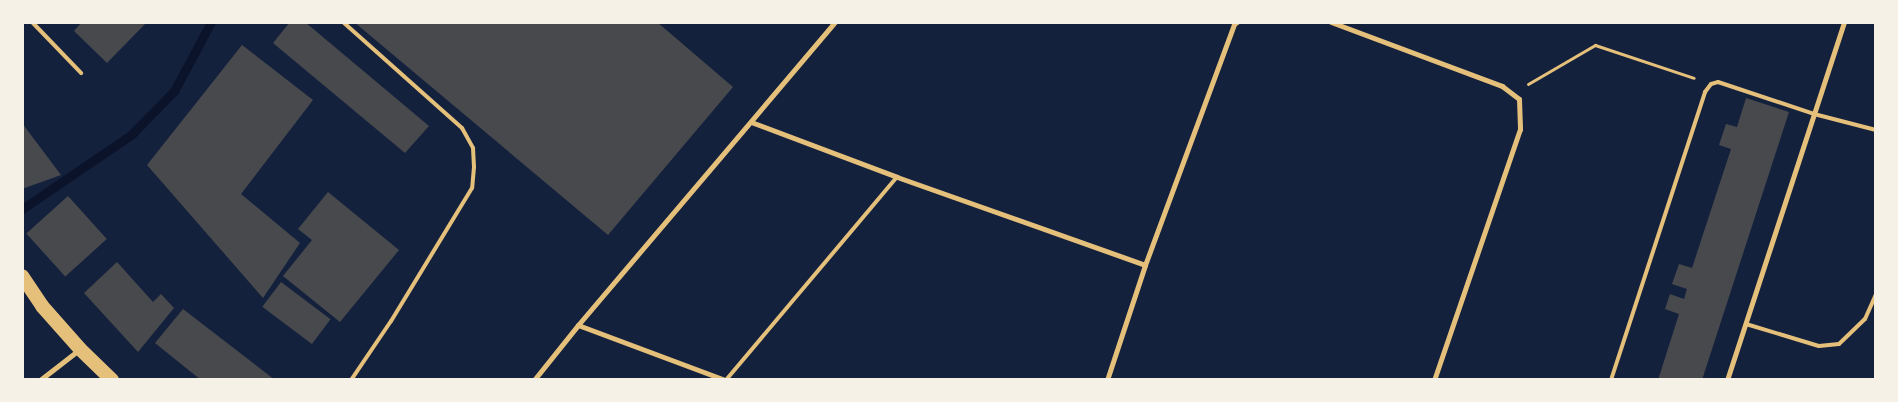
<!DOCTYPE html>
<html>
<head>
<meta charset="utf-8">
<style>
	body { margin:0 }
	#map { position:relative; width:1898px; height:402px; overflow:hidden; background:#14213d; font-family:Jost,sans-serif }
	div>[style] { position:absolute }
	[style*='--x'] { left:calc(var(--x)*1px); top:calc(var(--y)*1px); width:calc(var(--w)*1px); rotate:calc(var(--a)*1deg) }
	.stream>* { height:9px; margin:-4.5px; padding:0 4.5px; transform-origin:4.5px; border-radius:4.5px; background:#0b132b }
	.building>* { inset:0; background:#48494c; transform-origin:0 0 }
	.path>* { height:3px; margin:-1.5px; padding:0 1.5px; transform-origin:1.5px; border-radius:1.5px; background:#e5c07b }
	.service>* { height:4px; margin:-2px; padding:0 2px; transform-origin:2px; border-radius:2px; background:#e5c07b }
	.minor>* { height:5px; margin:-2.5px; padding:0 2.5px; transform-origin:2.5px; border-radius:2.5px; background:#e5c07b }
	.trunk>* { height:14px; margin:-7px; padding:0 7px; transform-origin:7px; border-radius:7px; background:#e5c07b }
	span { translate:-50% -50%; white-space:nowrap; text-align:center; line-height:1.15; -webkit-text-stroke:4px #f6f1e7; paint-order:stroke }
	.frame { position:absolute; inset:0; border:24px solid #f6f1e7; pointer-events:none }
</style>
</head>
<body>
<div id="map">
	<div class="stream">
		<div style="--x:22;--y:209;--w:132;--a:-34.2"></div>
		<div style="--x:131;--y:135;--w:62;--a:-45.7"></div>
		<div style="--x:174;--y:91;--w:78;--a:-61.8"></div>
	</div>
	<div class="building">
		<div style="clip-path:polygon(82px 22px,147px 22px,107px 63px,74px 31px)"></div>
		<div style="clip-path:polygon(290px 22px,305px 22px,429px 126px,405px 153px,273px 43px)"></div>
		<div style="clip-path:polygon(354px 22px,657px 22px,733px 87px,608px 235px)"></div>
		<div style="clip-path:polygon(242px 45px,313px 100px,241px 194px,300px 243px,263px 298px,147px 165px)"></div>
		<div style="clip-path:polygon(1746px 98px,1789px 112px,1702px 380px,1658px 380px,1679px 314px,1665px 309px,1670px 294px,1684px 299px,1687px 289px,1672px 284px,1679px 264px,1692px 268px,1731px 149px,1719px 145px,1726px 124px,1737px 127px)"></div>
		<div style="clip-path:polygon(22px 123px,61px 175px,22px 189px)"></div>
		<div style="clip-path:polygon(328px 192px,399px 250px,340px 322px,283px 276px,312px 240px,298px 229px)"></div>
		<div style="left:68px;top:196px;width:58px;height:56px;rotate:48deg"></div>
		<div style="clip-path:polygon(117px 262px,153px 302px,161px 294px,174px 308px,138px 352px,84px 293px)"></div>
		<div style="left:281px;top:282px;width:62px;height:31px;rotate:37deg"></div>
		<div style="clip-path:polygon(183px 309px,275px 380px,201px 380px,155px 343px)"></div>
	</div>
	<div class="path">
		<div style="--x:1528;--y:84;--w:78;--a:-30.2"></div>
		<div style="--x:1595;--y:45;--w:104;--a:18.4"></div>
	</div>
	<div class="service">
		<div style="--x:32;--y:22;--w:71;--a:46.1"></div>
		<div style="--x:343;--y:22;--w:159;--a:41.7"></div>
		<div style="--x:462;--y:128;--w:23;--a:61"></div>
		<div style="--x:473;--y:148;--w:19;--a:87"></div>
		<div style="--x:474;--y:167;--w:21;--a:95"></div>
		<div style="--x:472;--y:188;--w:156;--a:121.3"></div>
		<div style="--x:391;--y:321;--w:71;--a:124.1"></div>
		<div style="--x:1746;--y:324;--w:76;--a:16.8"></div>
		<div style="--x:1819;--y:346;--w:20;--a:-6"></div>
		<div style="--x:1839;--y:344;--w:36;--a:-44"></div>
		<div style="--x:1865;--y:319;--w:27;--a:-66"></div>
		<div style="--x:726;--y:380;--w:265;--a:-49.9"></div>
		<div style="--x:1611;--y:380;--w:303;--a:-71.9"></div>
		<div style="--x:1705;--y:92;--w:10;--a:-53"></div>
		<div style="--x:1711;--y:84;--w:7;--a:-16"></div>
		<div style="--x:1718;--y:82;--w:101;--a:18.4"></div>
		<div style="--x:1814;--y:114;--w:64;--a:14.5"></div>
	</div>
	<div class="minor">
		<div style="--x:1331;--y:22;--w:183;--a:20.5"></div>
		<div style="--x:1502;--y:86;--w:21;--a:37"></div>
		<div style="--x:1519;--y:99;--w:30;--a:88"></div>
		<div style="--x:1520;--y:129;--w:265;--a:108.9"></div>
		<div style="--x:751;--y:122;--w:156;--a:20.6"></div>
		<div style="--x:897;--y:177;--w:263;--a:19.5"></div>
		<div style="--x:578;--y:325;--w:157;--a:20.5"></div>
		<div style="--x:40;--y:380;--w:51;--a:-37.8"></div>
		<div style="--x:534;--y:380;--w:70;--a:-51.3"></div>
		<div style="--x:578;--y:325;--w:397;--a:-49.7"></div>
		<div style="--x:1107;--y:380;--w:121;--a:-71.7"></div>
		<div style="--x:1145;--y:265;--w:257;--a:-69.7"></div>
		<div style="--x:1234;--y:24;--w:4;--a:-34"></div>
		<div style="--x:1727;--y:380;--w:377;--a:-71.9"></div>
	</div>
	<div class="trunk">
		<div style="--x:22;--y:276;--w:36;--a:56"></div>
		<div style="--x:42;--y:306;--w:57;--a:48.5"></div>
		<div style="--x:80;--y:349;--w:45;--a:44.1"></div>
	</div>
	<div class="frame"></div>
</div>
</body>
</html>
